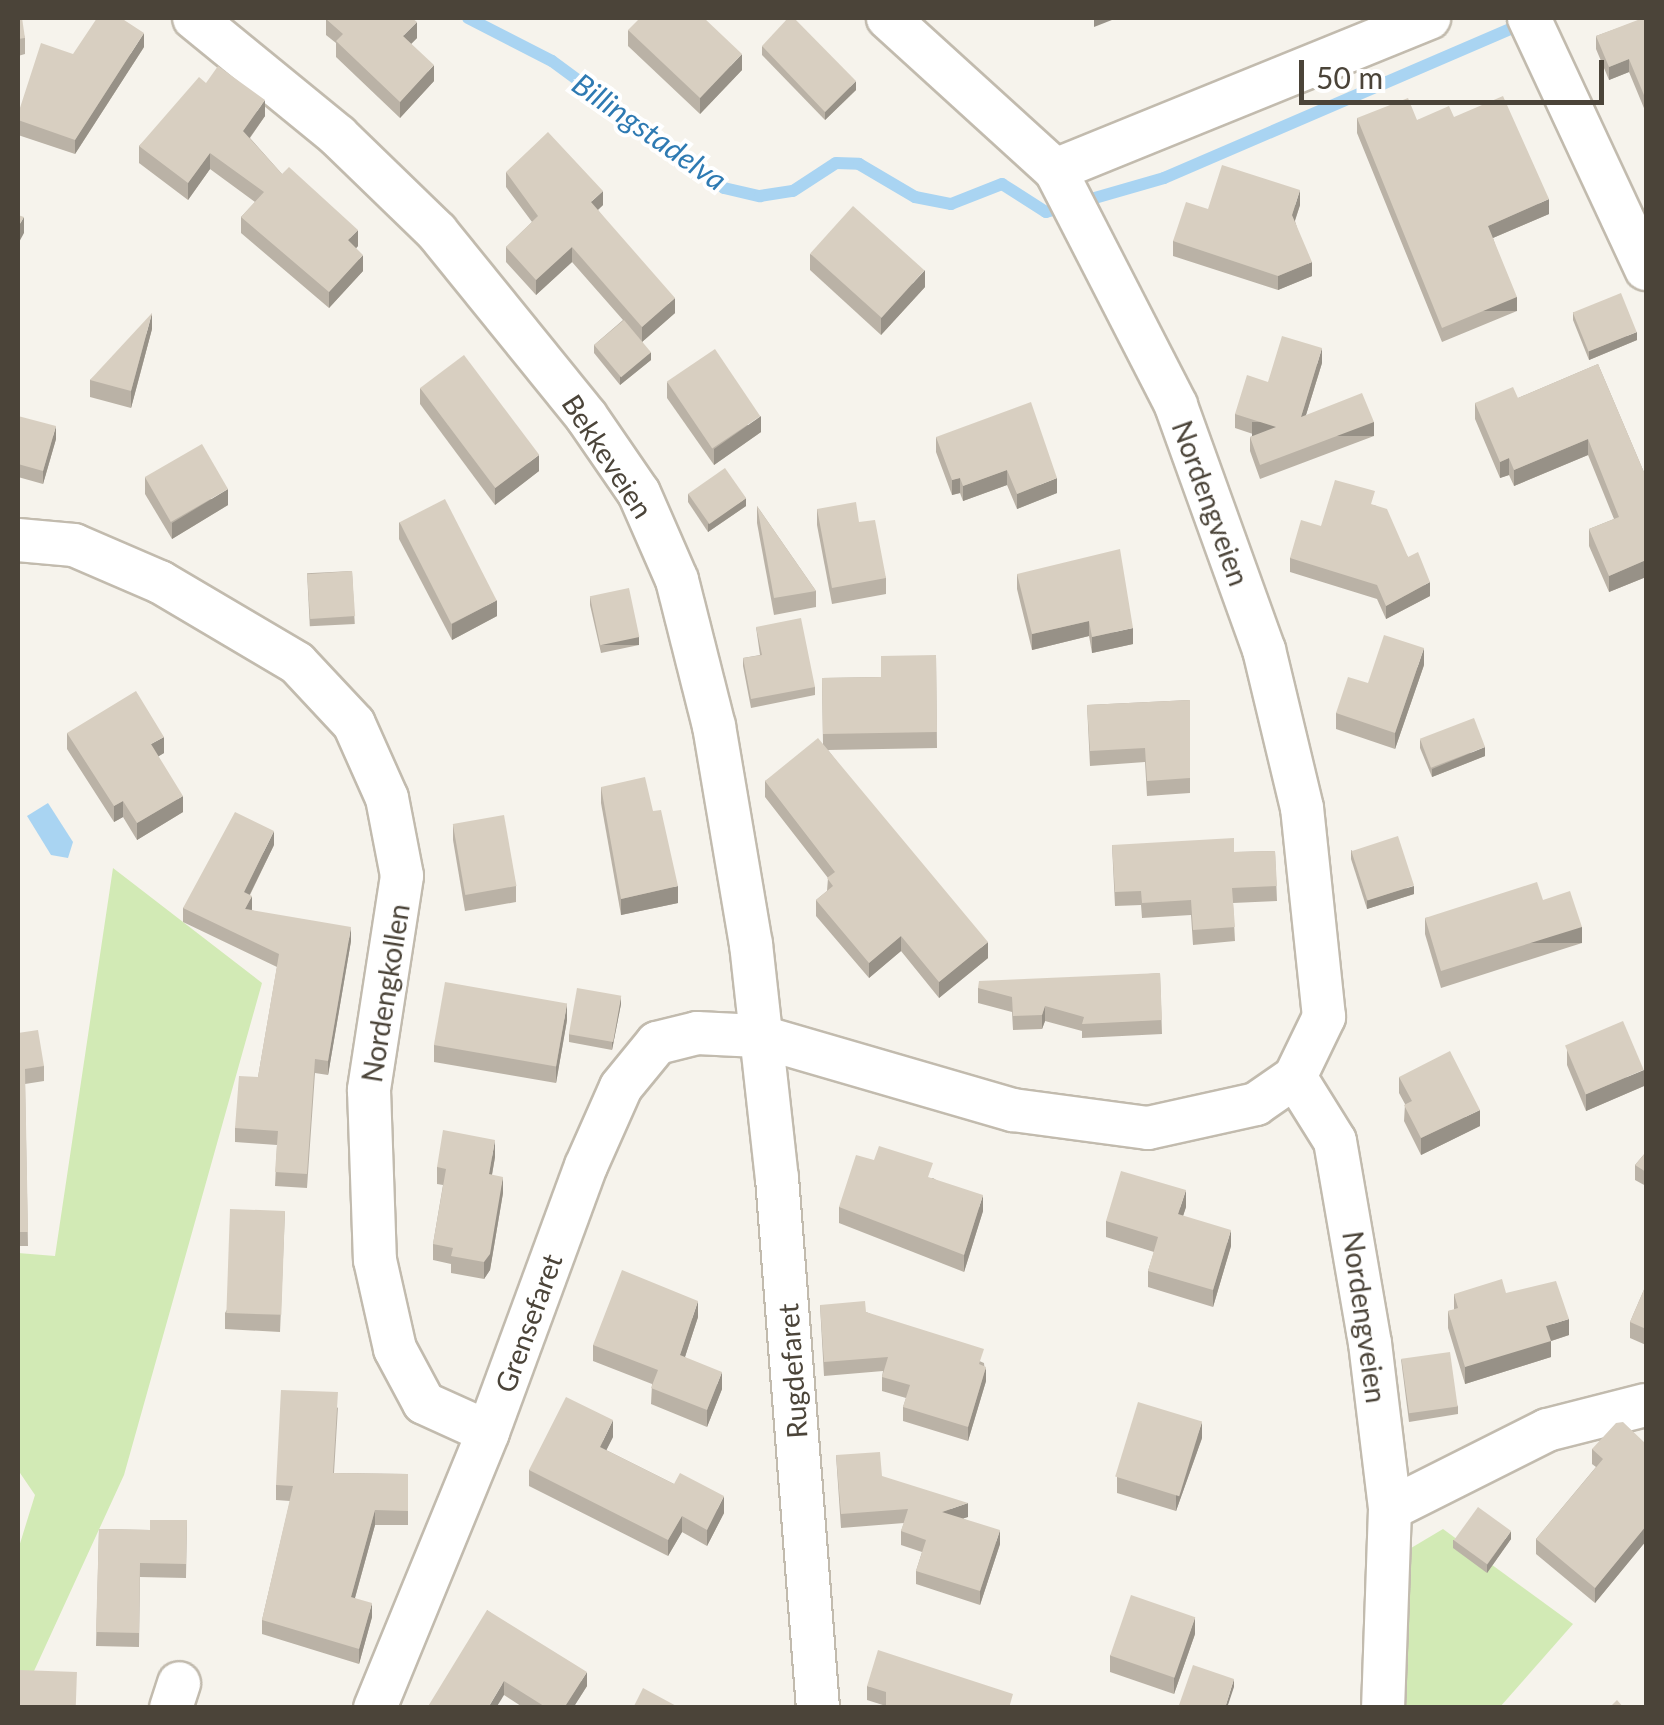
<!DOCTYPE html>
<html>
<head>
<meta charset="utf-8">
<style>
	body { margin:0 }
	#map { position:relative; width:1664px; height:1725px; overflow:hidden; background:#f6f3ec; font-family:Lato,sans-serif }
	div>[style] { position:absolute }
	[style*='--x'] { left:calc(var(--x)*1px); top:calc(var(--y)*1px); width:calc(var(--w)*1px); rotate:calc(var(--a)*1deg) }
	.green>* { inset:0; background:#d2eab5 }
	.water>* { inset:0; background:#a9d4f2 }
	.stream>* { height:12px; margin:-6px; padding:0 6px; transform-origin:6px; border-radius:6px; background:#a9d4f2 }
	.roads { filter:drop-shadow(2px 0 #c2bbae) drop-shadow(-2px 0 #c2bbae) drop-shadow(0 2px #c2bbae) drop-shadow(0 -2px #c2bbae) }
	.minor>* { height:42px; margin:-21px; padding:0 21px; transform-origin:21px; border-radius:21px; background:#fff }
	.wall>* { inset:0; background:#bab2a6; transform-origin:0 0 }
	.shaded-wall>* { inset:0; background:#979187; transform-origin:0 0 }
	.building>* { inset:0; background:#d8cfc1; transform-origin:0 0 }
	span { translate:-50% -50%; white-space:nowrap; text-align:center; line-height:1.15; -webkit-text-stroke:8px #fff; paint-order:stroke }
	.street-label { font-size:28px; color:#4b4439 }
	.water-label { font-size:30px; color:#2e7ab2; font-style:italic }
	.frame { position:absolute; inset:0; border:20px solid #4b4439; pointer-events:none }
	.scale { position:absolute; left:1299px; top:60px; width:305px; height:45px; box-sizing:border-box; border:5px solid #4b4439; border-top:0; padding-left:12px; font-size:30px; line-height:35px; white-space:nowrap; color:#4b4439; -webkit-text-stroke:8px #fff; paint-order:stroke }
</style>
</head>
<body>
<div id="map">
	<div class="green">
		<div style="clip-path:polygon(113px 868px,262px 983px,124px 1475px,18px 1706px,18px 1550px,35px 1495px,18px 1470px,18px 1253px,55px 1256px)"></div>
		<div style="clip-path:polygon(1443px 1529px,1573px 1624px,1500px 1707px,1398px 1708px,1401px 1554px)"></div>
	</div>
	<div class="water">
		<div style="clip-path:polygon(48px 803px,73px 842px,68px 858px,51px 855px,27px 816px)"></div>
	</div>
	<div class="stream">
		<div style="--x:468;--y:18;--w:94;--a:27.1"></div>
		<div style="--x:552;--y:61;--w:214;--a:36.4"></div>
		<div style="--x:724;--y:188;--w:37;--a:13"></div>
		<div style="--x:760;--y:196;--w:33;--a:-9"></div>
		<div style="--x:793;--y:191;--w:51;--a:-33.1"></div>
		<div style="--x:836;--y:163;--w:23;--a:2"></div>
		<div style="--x:859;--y:164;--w:65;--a:30.5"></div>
		<div style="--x:915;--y:197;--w:37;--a:11"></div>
		<div style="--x:951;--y:204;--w:55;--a:-21.4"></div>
		<div style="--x:1002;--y:184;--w:52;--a:32.5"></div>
		<div style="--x:1046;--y:212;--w:123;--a:-16.1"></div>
		<div style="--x:1164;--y:178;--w:392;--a:-23.3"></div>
	</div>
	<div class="roads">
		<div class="minor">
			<div style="--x:194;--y:18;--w:186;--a:39.3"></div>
			<div style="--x:338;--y:136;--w:138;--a:44.1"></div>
			<div style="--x:437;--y:232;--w:237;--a:51"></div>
			<div style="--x:586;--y:416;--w:93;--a:55.5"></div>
			<div style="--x:639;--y:493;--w:95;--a:66.4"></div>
			<div style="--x:677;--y:580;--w:151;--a:75.8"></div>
			<div style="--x:714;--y:726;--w:221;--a:80.4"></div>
			<div style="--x:751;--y:944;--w:235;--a:83.7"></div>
			<div style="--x:777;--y:1178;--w:532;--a:85.58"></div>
			<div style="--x:1529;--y:18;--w:277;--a:65"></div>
			<div style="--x:1055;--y:170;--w:404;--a:-22.1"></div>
			<div style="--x:18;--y:540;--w:56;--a:5.1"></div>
			<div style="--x:74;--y:545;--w:94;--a:23.3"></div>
			<div style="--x:160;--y:582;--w:159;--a:30.6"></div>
			<div style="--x:297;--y:663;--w:83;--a:46.9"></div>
			<div style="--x:354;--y:724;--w:81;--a:66"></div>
			<div style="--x:387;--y:798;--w:79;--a:79.1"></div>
			<div style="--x:402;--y:876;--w:217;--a:98.8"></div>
			<div style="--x:369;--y:1090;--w:170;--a:88"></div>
			<div style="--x:375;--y:1260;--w:91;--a:77.3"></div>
			<div style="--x:395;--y:1349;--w:61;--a:61.8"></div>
			<div style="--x:424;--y:1403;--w:70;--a:24.4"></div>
			<div style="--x:1295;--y:1077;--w:75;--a:58"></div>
			<div style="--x:1335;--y:1141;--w:205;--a:80.2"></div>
			<div style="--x:1370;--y:1343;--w:167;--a:83.1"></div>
			<div style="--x:1390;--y:1509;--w:199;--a:92"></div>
			<div style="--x:1390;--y:1509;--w:176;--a:-26.7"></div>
			<div style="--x:1547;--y:1430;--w:102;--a:-14.2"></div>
			<div style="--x:171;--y:1708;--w:26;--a:-72"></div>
			<div style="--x:375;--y:1708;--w:298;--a:-67.7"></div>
			<div style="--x:488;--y:1432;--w:283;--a:-69.8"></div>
			<div style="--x:586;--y:1166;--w:86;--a:-66.1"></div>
			<div style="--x:621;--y:1087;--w:57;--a:-50.7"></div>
			<div style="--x:657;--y:1043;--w:41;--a:-14"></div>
			<div style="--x:697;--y:1033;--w:61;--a:2.8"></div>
			<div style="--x:758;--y:1036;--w:266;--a:16.2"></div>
			<div style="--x:1013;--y:1110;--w:136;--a:7.6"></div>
			<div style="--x:1148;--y:1128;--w:111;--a:-12.5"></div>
			<div style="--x:1256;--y:1104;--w:47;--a:-34.7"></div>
			<div style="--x:1295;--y:1077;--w:67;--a:-64.2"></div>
			<div style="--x:1324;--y:1017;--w:210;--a:-96"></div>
			<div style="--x:1302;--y:808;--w:163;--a:-103.5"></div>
			<div style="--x:1264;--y:650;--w:260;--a:-109.8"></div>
			<div style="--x:1176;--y:405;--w:264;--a:-117.2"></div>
			<div style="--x:1055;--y:170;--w:226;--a:-137.7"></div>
		</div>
	</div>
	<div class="wall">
		<div style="clip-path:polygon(18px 18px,25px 38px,25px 54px,18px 56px)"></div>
		<div style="clip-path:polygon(1646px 18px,1646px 113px,1629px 72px,1609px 80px,1596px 49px,1596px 36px)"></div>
		<div style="clip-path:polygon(326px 19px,417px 38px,411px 44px,434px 81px,400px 118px,336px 57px,336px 43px,326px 35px)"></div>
		<div style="clip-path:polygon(628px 30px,742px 70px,700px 114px,628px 46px)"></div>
		<div style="clip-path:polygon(762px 46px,856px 90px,825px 120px,762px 55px)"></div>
		<div style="clip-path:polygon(144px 47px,75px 154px,18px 135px,18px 114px)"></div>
		<div style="clip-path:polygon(206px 83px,265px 116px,250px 138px,282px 174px,358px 246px,356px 248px,363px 271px,329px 308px,241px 233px,241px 217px,255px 202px,210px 169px,188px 200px,139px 163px,139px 146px)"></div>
		<div style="clip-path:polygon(1454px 117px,1549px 214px,1493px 238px,1517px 311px,1442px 342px,1357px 133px,1357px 118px,1417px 120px)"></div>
		<div style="clip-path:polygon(506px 172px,603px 205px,598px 210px,675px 313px,642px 342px,651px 360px,620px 385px,594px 353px,594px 345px,623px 320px,572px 262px,536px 295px,506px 262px,506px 247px,532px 222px,506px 187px)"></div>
		<div style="clip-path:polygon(1300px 205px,1295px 221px,1312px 276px,1278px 290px,1173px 256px,1173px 241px,1208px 209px)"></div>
		<div style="clip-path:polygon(810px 254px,925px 287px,881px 335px,810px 270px)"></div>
		<div style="clip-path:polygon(1573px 312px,1637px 340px,1589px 360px,1573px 320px)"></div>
		<div style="clip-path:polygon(152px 329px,131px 408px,90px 397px,90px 380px)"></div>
		<div style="clip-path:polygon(1322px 363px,1306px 415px,1374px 436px,1260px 479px,1250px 451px,1250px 437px,1256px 435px,1235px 428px,1235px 414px,1268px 382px)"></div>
		<div style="clip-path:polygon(1598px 364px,1646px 477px,1646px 577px,1609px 592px,1589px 546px,1589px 529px,1614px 519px,1588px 455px,1514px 486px,1509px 475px,1500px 478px,1475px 419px,1475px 403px,1518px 398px)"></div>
		<div style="clip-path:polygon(667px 382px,761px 432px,714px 465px,667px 398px)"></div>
		<div style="clip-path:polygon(420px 388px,539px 471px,495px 505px,420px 404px)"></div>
		<div style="clip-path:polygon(18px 416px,56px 439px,43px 484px,18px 477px)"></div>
		<div style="clip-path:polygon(936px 437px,1057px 493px,1017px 509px,1007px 485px,963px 501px,960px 493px,952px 495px,936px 452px)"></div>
		<div style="clip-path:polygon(145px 477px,228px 505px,172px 539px,145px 494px)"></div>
		<div style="clip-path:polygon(688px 494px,746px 506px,708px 532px,688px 502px)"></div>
		<div style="clip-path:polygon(1375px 505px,1408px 557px,1430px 596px,1386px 619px,1377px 599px,1290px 572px,1290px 558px,1321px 526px)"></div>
		<div style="clip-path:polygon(757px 506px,816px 591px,816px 607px,774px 615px,757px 523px)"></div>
		<div style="clip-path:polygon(817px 509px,859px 522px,886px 578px,886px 594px,832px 604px,817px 525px)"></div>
		<div style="clip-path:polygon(399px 522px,497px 616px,452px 640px,399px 539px)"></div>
		<div style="left:352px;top:571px;width:53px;height:45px;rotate:87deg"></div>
		<div style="clip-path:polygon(1017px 574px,1133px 644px,1092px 653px,1089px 636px,1032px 650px,1017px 589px)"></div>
		<div style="clip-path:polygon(590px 597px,639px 645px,601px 653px,590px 605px)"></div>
		<div style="clip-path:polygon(756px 627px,815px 687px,815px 695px,751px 708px,743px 666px,743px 658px,760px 655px)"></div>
		<div style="clip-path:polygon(936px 655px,937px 748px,828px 750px,988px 958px,939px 998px,901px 951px,869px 978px,816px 916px,816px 900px,827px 891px,828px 878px,765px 797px,765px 781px,823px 744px,822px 678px,881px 677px)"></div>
		<div style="clip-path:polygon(1424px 665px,1395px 749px,1336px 729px,1336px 713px,1368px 683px)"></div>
		<div style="clip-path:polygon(1190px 700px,1190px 793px,1147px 796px,1145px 762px,1090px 766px,1087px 705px)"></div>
		<div style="clip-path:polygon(67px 733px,164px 753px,158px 756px,183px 812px,137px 840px,123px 817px,114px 822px,67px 749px)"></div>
		<div style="clip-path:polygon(1420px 740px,1485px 756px,1432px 777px,1420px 748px)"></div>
		<div style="clip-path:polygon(601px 787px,653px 811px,678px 903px,621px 915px,601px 803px)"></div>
		<div style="clip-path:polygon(453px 824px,516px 886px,516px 902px,465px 911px,453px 840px)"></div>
		<div style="clip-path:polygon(274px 845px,250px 895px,251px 910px,351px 941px,328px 1075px,315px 1073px,307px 1188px,275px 1186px,277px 1145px,235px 1142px,235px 1128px,258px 1077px,277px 967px,183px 922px,183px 908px)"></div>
		<div style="clip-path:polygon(1112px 845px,1234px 852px,1275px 851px,1277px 901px,1233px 903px,1235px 941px,1193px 945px,1191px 915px,1142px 918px,1141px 905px,1115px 906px)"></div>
		<div style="clip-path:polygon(1351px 850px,1414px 894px,1367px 909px,1351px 859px)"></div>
		<div style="clip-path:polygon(1543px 900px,1582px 943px,1441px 988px,1425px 934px,1425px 918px)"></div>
		<div style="clip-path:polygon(1160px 973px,1162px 1034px,1082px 1038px,1082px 1031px,1045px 1021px,1042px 1029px,1013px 1030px,1012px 1012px,978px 1003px,978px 988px)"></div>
		<div style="clip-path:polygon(621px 1004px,612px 1050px,569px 1042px,569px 1034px)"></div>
		<div style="clip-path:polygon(567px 1020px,556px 1083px,434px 1062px,434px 1045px)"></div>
		<div style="clip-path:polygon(18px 1033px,44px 1066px,44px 1081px,25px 1084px,28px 1246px,18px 1246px)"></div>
		<div style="clip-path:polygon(1567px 1049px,1644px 1086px,1586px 1111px,1567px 1065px)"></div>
		<div style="clip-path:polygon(1399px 1077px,1480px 1126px,1421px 1155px,1404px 1121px,1405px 1104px,1399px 1093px)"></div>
		<div style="clip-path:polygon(1646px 1152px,1646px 1186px,1635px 1180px,1635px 1165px)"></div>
		<div style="clip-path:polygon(495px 1157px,492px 1175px,503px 1193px,490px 1270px,484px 1279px,451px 1273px,451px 1264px,433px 1260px,433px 1244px,443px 1185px,437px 1184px,437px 1167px)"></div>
		<div style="clip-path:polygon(933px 1178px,983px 1211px,964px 1272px,839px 1223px,839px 1207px)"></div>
		<div style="clip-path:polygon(1186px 1207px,1183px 1216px,1231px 1246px,1213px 1307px,1148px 1287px,1148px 1271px,1154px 1252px,1106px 1237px,1106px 1221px)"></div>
		<div style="clip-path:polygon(285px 1211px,280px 1332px,225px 1329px,225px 1313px)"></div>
		<div style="clip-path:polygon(1646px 1285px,1646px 1345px,1630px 1338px,1630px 1322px)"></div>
		<div style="clip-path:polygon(1506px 1293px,1569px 1335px,1551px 1341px,1551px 1357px,1465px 1384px,1448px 1328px,1448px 1311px,1454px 1310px,1454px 1294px)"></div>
		<div style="clip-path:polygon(820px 1305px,866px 1312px,984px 1363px,986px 1381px,968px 1441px,903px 1421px,903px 1407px,906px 1398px,882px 1391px,882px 1377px,883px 1371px,824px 1376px)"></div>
		<div style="clip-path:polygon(698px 1317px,685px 1357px,722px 1389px,707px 1427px,651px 1404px,652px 1384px,593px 1361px,593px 1345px)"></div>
		<div style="clip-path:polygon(1401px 1359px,1458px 1406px,1458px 1414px,1409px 1422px)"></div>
		<div style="clip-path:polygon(338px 1407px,334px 1473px,408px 1474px,408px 1525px,375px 1525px,355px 1598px,372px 1617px,359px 1664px,262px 1634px,262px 1620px,290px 1501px,276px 1500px,276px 1485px)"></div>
		<div style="clip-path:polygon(613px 1437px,606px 1450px,674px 1484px,724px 1513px,707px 1546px,682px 1532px,668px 1556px,529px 1486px,529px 1470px)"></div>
		<div style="clip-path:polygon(1202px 1438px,1176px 1511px,1117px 1493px,1117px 1477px)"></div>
		<div style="clip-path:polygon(1646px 1444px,1646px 1541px,1595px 1603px,1536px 1554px,1536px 1539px,1596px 1467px,1592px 1464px,1592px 1449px)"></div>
		<div style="clip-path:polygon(836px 1455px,968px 1517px,963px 1518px,1000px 1544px,980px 1605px,916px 1584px,916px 1571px,922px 1552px,901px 1545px,901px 1531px,904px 1523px,841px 1528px)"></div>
		<div style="clip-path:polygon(187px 1520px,186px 1578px,140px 1577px,139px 1647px,96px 1646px,99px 1529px,150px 1530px)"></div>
		<div style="clip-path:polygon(1511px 1539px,1487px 1573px,1453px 1548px,1453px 1540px)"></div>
		<div style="clip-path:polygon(487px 1610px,587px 1686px,573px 1708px,524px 1708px,504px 1695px)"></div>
		<div style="clip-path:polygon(1195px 1634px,1174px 1694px,1110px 1672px,1110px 1655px)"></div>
		<div style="clip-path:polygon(867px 1686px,1013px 1708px,886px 1706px,867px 1700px)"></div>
	</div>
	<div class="shaded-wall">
		<div style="clip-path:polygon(1094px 18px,1117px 18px,1094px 27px)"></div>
		<div style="clip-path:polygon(417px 22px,417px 38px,403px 52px,403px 36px)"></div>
		<div style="clip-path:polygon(144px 33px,144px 47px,75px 154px,75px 140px)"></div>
		<div style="clip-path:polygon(742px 54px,742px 70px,700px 114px,700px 98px)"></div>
		<div style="clip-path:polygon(1629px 59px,1629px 72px,1609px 80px,1609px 67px)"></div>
		<div style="clip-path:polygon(434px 65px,434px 81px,400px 118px,400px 102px)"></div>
		<div style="clip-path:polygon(856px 81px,856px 90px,825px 120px,825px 112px)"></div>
		<div style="clip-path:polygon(265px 100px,265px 116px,243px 147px,243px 131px)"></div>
		<div style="clip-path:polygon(210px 153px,210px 169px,188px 200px,188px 183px)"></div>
		<div style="clip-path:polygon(1300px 190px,1300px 205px,1292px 229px,1292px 215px)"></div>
		<div style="clip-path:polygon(603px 191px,603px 205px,591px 216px,591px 202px)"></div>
		<div style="clip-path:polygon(1549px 199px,1549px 214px,1488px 240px,1488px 226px)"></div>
		<div style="clip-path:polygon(24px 217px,24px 233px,18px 244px,18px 227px)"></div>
		<div style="clip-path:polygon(358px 230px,358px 246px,348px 257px,348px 240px)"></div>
		<div style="clip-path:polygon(20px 241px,20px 257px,18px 266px,18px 250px)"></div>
		<div style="clip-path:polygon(572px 247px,572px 262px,536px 295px,536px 280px)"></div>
		<div style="clip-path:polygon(363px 255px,363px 271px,329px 308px,329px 292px)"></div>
		<div style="clip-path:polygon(1312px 262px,1312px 276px,1278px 290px,1278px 276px)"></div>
		<div style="clip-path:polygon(925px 270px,925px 287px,881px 335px,881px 318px)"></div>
		<div style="left:1517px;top:297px;width:14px;height:81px;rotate:90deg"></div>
		<div style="clip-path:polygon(675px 298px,675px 313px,642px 342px,642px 327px)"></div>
		<div style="clip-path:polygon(152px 313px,152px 329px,131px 408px,131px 391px)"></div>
		<div style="clip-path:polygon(1637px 332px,1637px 340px,1589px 360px,1589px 351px)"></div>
		<div style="clip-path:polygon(1322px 348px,1322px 363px,1301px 431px,1301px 417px)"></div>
		<div style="clip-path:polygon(651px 352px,651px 360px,620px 385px,620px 377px)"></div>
		<div style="clip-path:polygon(761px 416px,761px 432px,714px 465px,714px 449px)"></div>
		<div style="left:1374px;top:422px;width:14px;height:122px;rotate:90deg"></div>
		<div style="clip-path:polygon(56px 426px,56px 439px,43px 484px,43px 471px)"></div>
		<div style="clip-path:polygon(1588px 439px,1588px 455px,1514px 486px,1514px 470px)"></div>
		<div style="clip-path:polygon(539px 455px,539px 471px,495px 505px,495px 488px)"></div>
		<div style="clip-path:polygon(1509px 458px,1509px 475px,1500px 478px,1500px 462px)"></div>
		<div style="clip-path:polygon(1007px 470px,1007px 485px,963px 501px,963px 486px)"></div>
		<div style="clip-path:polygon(960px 478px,960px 493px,952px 495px,952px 480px)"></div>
		<div style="clip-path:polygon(1057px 478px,1057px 493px,1017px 509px,1017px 494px)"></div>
		<div style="clip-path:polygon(228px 489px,228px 505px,172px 539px,172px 523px)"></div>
		<div style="clip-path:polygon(746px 498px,746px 506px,708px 532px,708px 524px)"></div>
		<div style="clip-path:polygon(1646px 560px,1646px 577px,1609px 592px,1609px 576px)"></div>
		<div style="clip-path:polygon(1430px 582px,1430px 596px,1386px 619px,1386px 606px)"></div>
		<div style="clip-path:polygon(497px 600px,497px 616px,452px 640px,452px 624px)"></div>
		<div style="clip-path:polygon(1089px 621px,1089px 636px,1032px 650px,1032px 634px)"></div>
		<div style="clip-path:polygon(1133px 628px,1133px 644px,1092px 653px,1092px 637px)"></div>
		<div style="left:639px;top:637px;width:8px;height:39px;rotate:90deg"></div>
		<div style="clip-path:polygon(1424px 648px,1424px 665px,1395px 749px,1395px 733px)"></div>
		<div style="clip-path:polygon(164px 737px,164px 753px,151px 761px,151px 744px)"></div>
		<div style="clip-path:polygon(1485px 747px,1485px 756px,1432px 777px,1432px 769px)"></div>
		<div style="clip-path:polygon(183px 796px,183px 812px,137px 840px,137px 823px)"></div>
		<div style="clip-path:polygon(123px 801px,123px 817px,114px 822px,114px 806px)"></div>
		<div style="clip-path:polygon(274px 831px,274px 845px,244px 906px,244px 892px)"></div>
		<div style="clip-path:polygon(678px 886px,678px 903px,621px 915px,621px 899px)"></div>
		<div style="clip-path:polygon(1414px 886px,1414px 894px,1367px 909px,1367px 900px)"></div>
		<div style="clip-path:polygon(252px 896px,252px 910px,245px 909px)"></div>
		<div style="clip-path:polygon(351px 927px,351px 941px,328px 1075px,328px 1061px)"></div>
		<div style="left:1582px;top:927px;width:16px;height:148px;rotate:90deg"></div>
		<div style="clip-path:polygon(901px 936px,901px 951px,869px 978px,869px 963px)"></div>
		<div style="clip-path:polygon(988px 942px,988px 958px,939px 998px,939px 982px)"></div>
		<div style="clip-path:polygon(621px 996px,621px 1004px,612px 1050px,612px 1041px)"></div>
		<div style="clip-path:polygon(567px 1003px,567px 1020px,556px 1083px,556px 1067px)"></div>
		<div style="clip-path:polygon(1045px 1006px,1045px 1021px,1042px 1029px,1042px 1015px)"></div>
		<div style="clip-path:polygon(1644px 1070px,1644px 1086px,1586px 1111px,1586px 1094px)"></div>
		<div style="clip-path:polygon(1480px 1110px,1480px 1126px,1421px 1155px,1421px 1138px)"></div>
		<div style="clip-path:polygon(495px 1140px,495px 1157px,489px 1191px,489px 1174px)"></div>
		<div style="clip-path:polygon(503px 1177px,503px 1193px,490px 1270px,484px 1279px,484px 1262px)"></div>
		<div style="clip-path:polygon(1186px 1190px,1186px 1207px,1178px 1231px,1178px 1214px)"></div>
		<div style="clip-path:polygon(983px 1195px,983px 1211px,964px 1272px,964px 1255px)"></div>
		<div style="clip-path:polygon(1231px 1230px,1231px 1246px,1213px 1307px,1213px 1290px)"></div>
		<div style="clip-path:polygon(698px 1301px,698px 1317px,680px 1372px,680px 1355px)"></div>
		<div style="clip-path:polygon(1569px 1319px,1569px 1335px,1551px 1341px,1551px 1357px,1465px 1384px,1465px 1367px,1546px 1326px)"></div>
		<div style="clip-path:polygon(986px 1367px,986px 1381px,968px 1441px,968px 1427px)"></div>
		<div style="clip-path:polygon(722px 1372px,722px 1389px,707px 1427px,707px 1410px)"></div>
		<div style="clip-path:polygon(613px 1420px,613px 1437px,600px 1463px,600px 1447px)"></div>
		<div style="clip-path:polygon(1202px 1422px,1202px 1438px,1176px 1511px,1176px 1495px)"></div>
		<div style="clip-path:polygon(724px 1496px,724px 1513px,707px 1546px,707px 1530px)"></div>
		<div style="clip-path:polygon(968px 1503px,968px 1517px,942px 1525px,942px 1512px)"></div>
		<div style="clip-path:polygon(375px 1510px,375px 1525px,351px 1612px,351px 1597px)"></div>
		<div style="clip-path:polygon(682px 1516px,682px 1532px,668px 1556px,668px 1540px)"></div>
		<div style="clip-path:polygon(1646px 1526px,1646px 1541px,1595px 1603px,1595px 1588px)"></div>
		<div style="clip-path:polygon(1000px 1530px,1000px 1544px,980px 1605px,980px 1591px)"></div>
		<div style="clip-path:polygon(1511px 1531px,1511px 1539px,1487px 1573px,1487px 1565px)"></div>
		<div style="clip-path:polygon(372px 1603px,372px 1617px,359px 1664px,359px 1649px)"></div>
		<div style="clip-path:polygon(1195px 1617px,1195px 1634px,1174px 1694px,1174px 1677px)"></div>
		<div style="clip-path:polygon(587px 1672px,587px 1686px,573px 1708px,564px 1708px)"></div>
		<div style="clip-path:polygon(1234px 1679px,1234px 1687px,1227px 1708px,1225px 1708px)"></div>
		<div style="clip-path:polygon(504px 1681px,504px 1695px,496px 1708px,488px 1708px)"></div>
	</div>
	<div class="building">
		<div style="clip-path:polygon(18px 18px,22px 18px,25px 38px,18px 39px)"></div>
		<div style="clip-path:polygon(97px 18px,121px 18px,144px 33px,75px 140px,18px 120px,18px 114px,41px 43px,73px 54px)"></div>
		<div style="clip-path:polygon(327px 18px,412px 18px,417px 22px,403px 36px,434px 65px,400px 102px,336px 41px,343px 34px,326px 19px)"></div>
		<div style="clip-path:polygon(640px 18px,704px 18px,742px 54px,700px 98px,628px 30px)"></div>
		<div style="clip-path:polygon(788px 18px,794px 18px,856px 81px,825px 112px,762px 46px)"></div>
		<div style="clip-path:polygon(1643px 18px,1646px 18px,1646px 100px,1629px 59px,1609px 67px,1596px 36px)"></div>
		<div style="clip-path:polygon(218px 66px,265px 100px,243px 131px,282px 174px,289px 167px,358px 230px,348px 240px,363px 255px,329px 292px,241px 217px,264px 192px,210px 153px,188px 183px,139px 146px,199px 77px,206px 83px)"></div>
		<div style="clip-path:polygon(1503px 96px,1549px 199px,1488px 226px,1517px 297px,1442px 328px,1357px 118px,1408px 98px,1417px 120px,1449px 106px,1454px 117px)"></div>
		<div style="clip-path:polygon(548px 132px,603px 191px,591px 202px,675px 298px,642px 327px,572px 247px,536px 280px,506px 247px,538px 216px,506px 172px)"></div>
		<div style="clip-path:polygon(1222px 165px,1300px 190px,1292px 215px,1312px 262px,1278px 276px,1173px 241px,1186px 202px,1208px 209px)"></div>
		<div style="left:853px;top:206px;width:96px;height:64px;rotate:42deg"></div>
		<div style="clip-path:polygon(18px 215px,24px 217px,18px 227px)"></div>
		<div style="left:1621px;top:293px;width:42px;height:52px;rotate:68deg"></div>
		<div style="clip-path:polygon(152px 313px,131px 391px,90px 380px)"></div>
		<div style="left:624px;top:320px;width:42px;height:39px;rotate:50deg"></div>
		<div style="clip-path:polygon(1282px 336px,1322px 348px,1301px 417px,1362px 393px,1374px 422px,1260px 465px,1250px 437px,1276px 427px,1235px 414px,1247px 375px,1268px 382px)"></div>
		<div style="left:715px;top:349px;width:81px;height:58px;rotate:56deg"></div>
		<div style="left:464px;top:355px;width:125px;height:55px;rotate:53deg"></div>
		<div style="clip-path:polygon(1598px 364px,1646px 477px,1646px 560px,1609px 576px,1589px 529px,1619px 517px,1588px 439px,1514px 470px,1509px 458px,1500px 462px,1475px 403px,1513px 387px,1518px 398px)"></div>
		<div style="clip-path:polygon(1031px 402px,1057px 478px,1017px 494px,1007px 470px,963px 486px,960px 478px,952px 480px,936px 437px)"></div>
		<div style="clip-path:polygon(18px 416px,56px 426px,43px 471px,18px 464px)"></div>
		<div style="left:202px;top:444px;width:52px;height:66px;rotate:60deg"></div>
		<div style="left:725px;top:468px;width:37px;height:45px;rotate:55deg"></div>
		<div style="clip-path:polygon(1335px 480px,1375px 491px,1371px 504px,1387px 509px,1408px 557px,1418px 552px,1430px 582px,1386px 606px,1377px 585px,1290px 558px,1301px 520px,1321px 526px)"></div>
		<div style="left:445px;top:499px;width:114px;height:51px;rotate:63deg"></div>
		<div style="clip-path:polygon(856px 502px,859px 522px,875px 520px,886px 578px,832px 588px,817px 509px)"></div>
		<div style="clip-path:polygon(757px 506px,816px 591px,774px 598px)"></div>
		<div style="clip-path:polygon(1120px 549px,1133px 628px,1092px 637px,1089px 621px,1032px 634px,1017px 574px)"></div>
		<div style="left:352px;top:571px;width:45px;height:45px;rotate:86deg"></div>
		<div style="left:629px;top:588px;width:50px;height:40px;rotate:78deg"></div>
		<div style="clip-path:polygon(801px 618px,815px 687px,751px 699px,743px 658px,762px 655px,756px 627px)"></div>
		<div style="clip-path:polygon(1384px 635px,1424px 648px,1395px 733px,1336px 713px,1348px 677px,1368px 683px)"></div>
		<div style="clip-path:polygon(936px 655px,937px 732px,823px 734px,822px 678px,881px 677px,881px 656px)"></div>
		<div style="clip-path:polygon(136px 691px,164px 737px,151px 744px,183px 796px,137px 823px,123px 801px,114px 806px,67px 733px)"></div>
		<div style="clip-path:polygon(1190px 700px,1190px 778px,1147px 781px,1145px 748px,1090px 751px,1087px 705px)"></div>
		<div style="left:1474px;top:718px;width:31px;height:58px;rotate:69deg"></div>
		<div style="clip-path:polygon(818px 738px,988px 942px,939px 982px,901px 936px,869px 963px,816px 900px,833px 886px,827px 878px,835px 872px,765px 781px)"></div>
		<div style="clip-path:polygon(645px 777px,653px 811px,661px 810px,678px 886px,621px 899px,601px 787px)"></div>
		<div style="clip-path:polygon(235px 812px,274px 831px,244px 892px,252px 896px,245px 909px,351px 927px,328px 1061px,315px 1059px,307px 1174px,275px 1172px,278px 1131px,235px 1128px,239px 1076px,258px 1077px,279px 954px,183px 908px)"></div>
		<div style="left:504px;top:815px;width:72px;height:52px;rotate:80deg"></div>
		<div style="left:1398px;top:836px;width:52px;height:49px;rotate:72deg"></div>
		<div style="clip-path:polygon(1234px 838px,1234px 852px,1275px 851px,1277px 886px,1232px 888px,1235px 927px,1193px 930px,1191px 900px,1142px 903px,1141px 891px,1115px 892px,1112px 845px)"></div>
		<div style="clip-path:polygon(1537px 882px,1543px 900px,1570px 891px,1582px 927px,1441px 971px,1425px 918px)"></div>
		<div style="clip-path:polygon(1160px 973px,1162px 1020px,1082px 1024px,1084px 1017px,1045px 1006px,1042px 1015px,1013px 1016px,1012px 997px,978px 988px,979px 981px)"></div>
		<div style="left:445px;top:982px;width:124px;height:64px;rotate:10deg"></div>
		<div style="left:577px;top:988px;width:45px;height:47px;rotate:10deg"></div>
		<div style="left:1623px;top:1021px;width:53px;height:63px;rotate:67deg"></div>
		<div style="clip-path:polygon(38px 1030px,44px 1066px,25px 1069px,28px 1232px,18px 1232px,18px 1033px)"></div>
		<div style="clip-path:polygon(1450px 1051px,1480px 1110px,1421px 1138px,1404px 1105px,1412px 1101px,1399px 1077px)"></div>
		<div style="clip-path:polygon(443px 1130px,495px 1140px,489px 1174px,503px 1177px,490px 1254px,484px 1262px,451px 1256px,453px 1248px,433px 1244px,446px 1169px,437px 1167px)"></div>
		<div style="clip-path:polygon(879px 1146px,933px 1163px,928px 1177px,983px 1195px,964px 1255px,839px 1207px,856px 1155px,874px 1160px)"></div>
		<div style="clip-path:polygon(1646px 1152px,1646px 1172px,1635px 1165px)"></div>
		<div style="clip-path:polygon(1121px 1171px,1186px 1190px,1178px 1214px,1231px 1230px,1213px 1290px,1148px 1271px,1158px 1237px,1106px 1221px)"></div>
		<div style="left:230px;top:1209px;width:55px;height:104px;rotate:2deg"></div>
		<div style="clip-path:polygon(622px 1270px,698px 1301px,680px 1355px,722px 1372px,707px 1410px,651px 1388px,658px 1370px,593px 1345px)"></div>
		<div style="clip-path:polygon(1502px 1279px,1506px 1293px,1556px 1281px,1569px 1319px,1546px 1326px,1551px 1341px,1465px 1367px,1448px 1311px,1458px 1308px,1454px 1294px)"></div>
		<div style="clip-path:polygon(1646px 1285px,1646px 1329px,1630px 1322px)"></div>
		<div style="clip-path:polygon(865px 1301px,866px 1312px,984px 1349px,979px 1364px,986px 1367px,968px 1427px,903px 1407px,910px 1385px,882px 1377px,888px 1357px,824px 1362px,820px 1305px)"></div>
		<div style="left:1450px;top:1352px;width:55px;height:49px;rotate:82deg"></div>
		<div style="clip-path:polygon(281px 1390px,338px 1392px,333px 1473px,408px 1474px,408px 1511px,375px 1510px,351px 1597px,372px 1603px,359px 1649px,262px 1620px,293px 1486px,276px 1485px)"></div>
		<div style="clip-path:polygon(566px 1397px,613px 1420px,600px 1447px,674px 1484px,680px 1473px,724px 1496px,707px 1530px,682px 1516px,668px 1540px,529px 1470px)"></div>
		<div style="left:1138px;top:1402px;width:67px;height:78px;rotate:17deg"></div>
		<div style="clip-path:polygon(1623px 1422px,1646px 1444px,1646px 1526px,1595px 1588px,1536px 1539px,1603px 1459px,1592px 1449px,1616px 1423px)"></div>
		<div style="clip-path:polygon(880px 1452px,882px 1476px,968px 1503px,942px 1512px,1000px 1530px,980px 1591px,916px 1571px,926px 1540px,901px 1531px,908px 1509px,841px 1514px,836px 1455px)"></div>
		<div style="left:1478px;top:1507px;width:41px;height:41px;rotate:36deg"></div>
		<div style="clip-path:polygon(150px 1520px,187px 1520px,186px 1564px,140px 1563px,139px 1633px,96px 1632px,99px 1529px,150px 1530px)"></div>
		<div style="left:1131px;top:1595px;width:68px;height:64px;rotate:19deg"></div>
		<div style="clip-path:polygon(487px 1610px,587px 1672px,564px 1708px,547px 1708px,504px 1681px,488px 1708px,427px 1708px)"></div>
		<div style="clip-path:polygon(878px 1650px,1013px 1694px,1009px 1708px,886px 1708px,886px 1692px,867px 1686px)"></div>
		<div style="clip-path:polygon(1193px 1665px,1234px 1679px,1225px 1708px,1178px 1708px)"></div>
		<div style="left:19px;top:1670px;width:58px;height:38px;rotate:2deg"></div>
		<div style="clip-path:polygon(643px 1688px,680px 1708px,633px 1708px)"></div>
		<div style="clip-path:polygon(1617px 1700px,1624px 1708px,1609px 1708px)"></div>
	</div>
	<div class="street-label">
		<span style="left:608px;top:456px;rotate:57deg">Bekkeveien</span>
		<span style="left:1211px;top:503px;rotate:70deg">Nordengveien</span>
		<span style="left:385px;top:993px;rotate:-81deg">Nordengkollen</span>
		<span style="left:1365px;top:1317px;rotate:82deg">Nordengveien</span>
		<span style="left:528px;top:1323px;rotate:-70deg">Grensefaret</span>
		<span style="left:792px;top:1371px;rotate:-94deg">Rugdefaret</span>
	</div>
	<div class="water-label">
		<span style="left:650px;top:131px;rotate:35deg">Billingstadelva</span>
	</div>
	<div class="frame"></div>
	<div class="scale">50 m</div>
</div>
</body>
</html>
